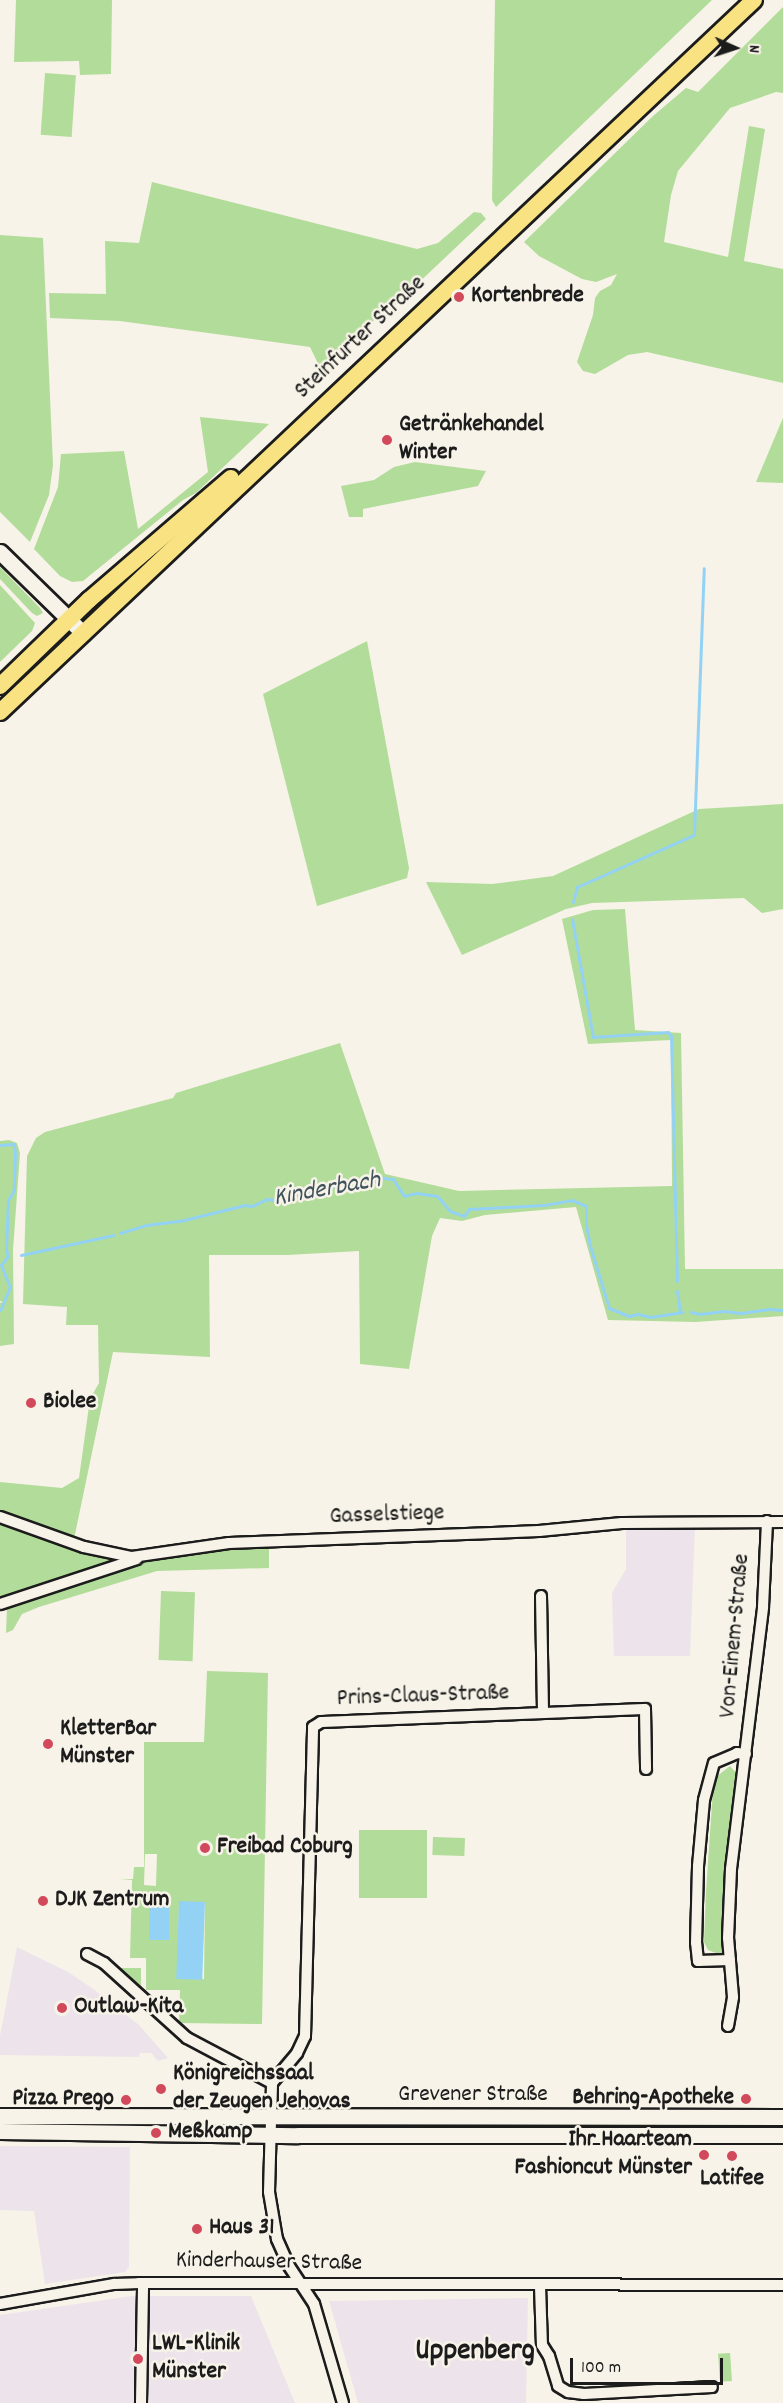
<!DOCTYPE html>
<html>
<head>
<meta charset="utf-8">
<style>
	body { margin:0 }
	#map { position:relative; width:783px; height:2403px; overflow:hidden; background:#f7f3e8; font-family:Dekko,sans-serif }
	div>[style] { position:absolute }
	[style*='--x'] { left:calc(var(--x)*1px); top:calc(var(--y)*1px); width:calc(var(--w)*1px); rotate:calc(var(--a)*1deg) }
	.built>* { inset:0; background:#ede4eb }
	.green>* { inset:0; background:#b2dc99; transform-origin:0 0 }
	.water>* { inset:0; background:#93d2f4; transform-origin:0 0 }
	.stream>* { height:3px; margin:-1.5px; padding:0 1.5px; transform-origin:1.5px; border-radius:1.5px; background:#93d2f4 }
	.roads { filter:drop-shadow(2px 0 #1c1c1c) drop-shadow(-2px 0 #1c1c1c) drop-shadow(0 2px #1c1c1c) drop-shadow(0 -2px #1c1c1c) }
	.minor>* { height:10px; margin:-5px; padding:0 5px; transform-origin:5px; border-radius:5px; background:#f7f3e8 }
	.secondary>* { height:15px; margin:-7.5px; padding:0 7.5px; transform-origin:7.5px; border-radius:7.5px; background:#f7f3e8 }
	.primary>* { height:16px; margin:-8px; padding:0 8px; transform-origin:8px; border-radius:8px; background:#f8e281 }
	.dots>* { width:16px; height:16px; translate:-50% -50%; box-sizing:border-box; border:3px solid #f7f3e8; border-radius:50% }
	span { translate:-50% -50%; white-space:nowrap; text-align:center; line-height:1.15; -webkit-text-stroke:5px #f7f3e8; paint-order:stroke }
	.poi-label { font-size:24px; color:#1c1c1c; font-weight:700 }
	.left { translate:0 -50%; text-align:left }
	.right { translate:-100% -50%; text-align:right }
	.street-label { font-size:24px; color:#1c1c1c }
	.water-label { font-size:26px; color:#40535d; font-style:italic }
	.district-label { font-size:30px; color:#1c1c1c; font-weight:700 }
	.north { position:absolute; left:705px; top:18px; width:60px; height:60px; -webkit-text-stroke:4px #f7f3e8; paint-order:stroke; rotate:93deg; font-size:16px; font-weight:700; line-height:24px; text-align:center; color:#1c1c1c }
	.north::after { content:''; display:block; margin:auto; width:21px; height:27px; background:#1c1c1c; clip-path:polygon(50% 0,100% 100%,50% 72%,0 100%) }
	.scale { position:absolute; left:570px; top:2358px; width:153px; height:27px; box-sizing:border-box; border:3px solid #1c1c1c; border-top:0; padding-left:8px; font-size:18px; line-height:21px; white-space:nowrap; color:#1c1c1c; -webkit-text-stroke:4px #f7f3e8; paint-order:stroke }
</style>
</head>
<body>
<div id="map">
	<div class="built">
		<div style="clip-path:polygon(695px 1525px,690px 1656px,614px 1656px,612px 1593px,626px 1569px,626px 1529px)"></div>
		<div style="clip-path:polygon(17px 1947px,68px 1972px,92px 1988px,139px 2025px,168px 2058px,158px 2061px,151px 2053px,140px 2053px,139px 2057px,0 2055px,0 2036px)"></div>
		<div style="clip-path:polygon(0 2146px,130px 2147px,129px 2267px,125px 2272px,45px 2284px,34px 2211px,0 2210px)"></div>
		<div style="clip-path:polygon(132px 2296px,251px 2296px,295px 2403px,0 2403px,0 2315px)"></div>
		<div style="clip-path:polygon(528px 2298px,526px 2403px,358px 2403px,329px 2301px)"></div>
	</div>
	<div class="green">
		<div style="clip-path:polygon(16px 0,112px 0,111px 74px,80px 75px,79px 61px,14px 62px)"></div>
		<div style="clip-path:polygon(495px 0,712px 0,496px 207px,492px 200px)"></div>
		<div style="clip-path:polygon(783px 7px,783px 93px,776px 92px,730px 108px,678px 171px,671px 195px,664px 242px,728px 257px,749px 126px,765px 129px,744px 261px,783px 269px,783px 383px,647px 352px,628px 355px,595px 374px,583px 371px,577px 362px,593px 315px,595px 298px,600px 291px,611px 285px,617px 274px,596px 282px,582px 279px,539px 256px,524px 242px,653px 116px,686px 88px,698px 92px)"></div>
		<div style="left:45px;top:73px;width:31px;height:62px;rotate:4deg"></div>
		<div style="clip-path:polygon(152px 182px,417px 249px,438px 243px,474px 212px,481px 213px,486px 219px,396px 304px,365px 327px,322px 372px,310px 347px,120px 321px,50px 318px,49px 293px,106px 294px,105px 241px,139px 243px)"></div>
		<div style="clip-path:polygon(0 235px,43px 238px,53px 465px,49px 495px,30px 542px,0 512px)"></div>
		<div style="clip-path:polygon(200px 417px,269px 424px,196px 493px,183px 500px,83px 581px,72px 582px,60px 576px,34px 549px,58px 487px,61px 454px,124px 451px,138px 529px,208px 472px)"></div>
		<div style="clip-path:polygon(783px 418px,783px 483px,756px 482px)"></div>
		<div style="clip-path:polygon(415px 462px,486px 471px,478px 486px,363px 509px,363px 517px,349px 517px,341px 486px,374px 480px,394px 467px)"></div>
		<div style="clip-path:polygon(0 567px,40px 608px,43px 613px,37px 616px,32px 613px,0 579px)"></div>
		<div style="clip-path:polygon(0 585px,35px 623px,32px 631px,0 662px)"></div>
		<div style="clip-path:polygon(367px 641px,409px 868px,407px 878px,317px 906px,263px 694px)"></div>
		<div style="clip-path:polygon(783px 804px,783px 909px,762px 913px,744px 898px,592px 903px,566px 909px,462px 955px,426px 882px,492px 884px,553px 876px,699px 809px)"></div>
		<div style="clip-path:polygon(625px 909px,635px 1030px,681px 1033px,685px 1269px,783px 1269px,783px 1316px,695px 1322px,608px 1320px,576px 1207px,485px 1215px,462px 1221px,440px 1218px,432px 1236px,409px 1369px,360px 1364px,359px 1251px,287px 1255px,209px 1255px,210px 1357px,113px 1352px,74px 1539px,0 1513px,0 1482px,62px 1488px,79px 1478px,90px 1399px,99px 1383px,98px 1325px,66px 1325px,67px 1307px,23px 1304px,27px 1156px,36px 1138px,45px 1132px,173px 1098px,176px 1093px,340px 1043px,385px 1174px,459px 1191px,672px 1186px,671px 1040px,588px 1044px,562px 919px,593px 910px)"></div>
		<div style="clip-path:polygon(9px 1140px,17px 1143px,20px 1153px,13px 1250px,14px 1344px,0 1346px,0 1303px,3px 1302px,0 1301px,0 1141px)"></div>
		<div style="clip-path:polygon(0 1521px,125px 1560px,0 1601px)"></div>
		<div style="clip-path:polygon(233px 1547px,269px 1548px,269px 1568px,157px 1571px,39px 1607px,22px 1614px,13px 1630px,6px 1633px,7px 1608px,137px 1564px)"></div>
		<div style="left:161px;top:1591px;width:34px;height:69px;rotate:2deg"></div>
		<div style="clip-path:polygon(evenodd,207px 1671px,268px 1673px,262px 2024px,179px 2023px,180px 1990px,138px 1990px,119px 1968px,120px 1879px,133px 1879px,134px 1867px,144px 1867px,144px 1742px,204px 1742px,207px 1671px,145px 1854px,157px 1854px,156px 1886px,144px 1885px,145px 1854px,207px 1671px,120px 1879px,132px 1880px,130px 1958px,146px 1958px,146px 1990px,141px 1989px,141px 1968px,119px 1968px,120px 1879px,207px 1671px,179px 1902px,205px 1902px,204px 1979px,178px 1978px,179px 1902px)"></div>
		<div style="clip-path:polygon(730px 1766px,737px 1774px,725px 1953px,721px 1955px,708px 1950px,704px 1942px,706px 1892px,713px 1789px,716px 1777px)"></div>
		<div style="left:359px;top:1830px;width:68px;height:68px"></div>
		<div style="left:433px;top:1837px;width:32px;height:18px;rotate:2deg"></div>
		<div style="left:730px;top:2353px;width:28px;height:12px;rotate:86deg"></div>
	</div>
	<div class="water">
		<div style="left:149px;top:1901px;width:20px;height:39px"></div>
		<div style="left:179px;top:1901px;width:26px;height:78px;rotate:2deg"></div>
	</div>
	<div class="stream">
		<div style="--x:573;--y:902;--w:16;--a:-75"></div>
		<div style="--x:577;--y:887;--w:128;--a:-24"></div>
		<div style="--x:694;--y:835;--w:267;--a:-87.9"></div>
		<div style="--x:572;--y:919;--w:120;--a:79.9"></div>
		<div style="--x:593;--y:1037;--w:75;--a:-3.8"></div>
		<div style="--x:668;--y:1032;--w:5;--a:53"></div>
		<div style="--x:671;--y:1036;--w:245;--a:88.6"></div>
		<div style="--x:0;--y:1145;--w:14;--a:-4"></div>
		<div style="--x:14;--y:1144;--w:10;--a:84"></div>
		<div style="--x:15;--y:1154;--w:36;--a:92"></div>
		<div style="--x:14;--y:1190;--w:12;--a:121"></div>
		<div style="--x:8;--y:1200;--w:49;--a:92.3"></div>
		<div style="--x:6;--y:1249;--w:7;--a:74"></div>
		<div style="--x:8;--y:1256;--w:11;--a:128"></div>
		<div style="--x:1;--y:1265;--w:24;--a:68"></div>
		<div style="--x:10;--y:1287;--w:25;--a:113"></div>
		<div style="--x:120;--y:1233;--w:27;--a:-17"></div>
		<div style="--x:146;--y:1225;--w:34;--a:-7"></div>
		<div style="--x:180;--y:1221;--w:67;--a:-13.8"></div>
		<div style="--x:245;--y:1205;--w:7;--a:8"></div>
		<div style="--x:252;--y:1206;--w:17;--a:-25"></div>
		<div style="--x:267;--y:1199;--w:8;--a:7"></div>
		<div style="--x:275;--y:1200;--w:102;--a:-13.1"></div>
		<div style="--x:374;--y:1177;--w:19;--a:6"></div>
		<div style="--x:393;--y:1179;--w:20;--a:57"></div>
		<div style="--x:404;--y:1196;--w:12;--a:-14"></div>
		<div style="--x:416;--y:1193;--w:21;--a:8"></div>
		<div style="--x:437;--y:1196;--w:20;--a:49"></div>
		<div style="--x:450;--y:1211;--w:15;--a:20"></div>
		<div style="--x:464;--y:1216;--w:9;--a:-54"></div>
		<div style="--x:469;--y:1209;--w:75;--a:-3.1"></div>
		<div style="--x:544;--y:1205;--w:28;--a:-10"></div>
		<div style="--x:572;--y:1200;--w:15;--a:23"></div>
		<div style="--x:586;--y:1206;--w:19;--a:90"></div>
		<div style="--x:586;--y:1225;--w:21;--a:79"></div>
		<div style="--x:590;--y:1246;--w:65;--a:73"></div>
		<div style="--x:609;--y:1308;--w:22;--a:22"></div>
		<div style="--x:629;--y:1316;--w:9;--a:-13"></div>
		<div style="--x:638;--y:1314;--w:13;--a:13"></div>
		<div style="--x:651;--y:1317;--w:32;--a:-9"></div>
		<div style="--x:21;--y:1255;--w:95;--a:-12.1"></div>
		<div style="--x:677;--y:1291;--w:21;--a:82"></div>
		<div style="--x:691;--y:1312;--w:9;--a:13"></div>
		<div style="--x:700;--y:1314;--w:24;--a:-7"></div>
		<div style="--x:724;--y:1311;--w:17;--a:7"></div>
		<div style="--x:741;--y:1313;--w:27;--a:-8"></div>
		<div style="--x:768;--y:1309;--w:15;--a:4"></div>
	</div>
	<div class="roads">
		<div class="minor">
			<div style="--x:0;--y:1517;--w:89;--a:19.7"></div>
			<div style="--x:84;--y:1547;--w:49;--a:11.8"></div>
			<div style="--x:132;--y:1557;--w:98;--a:-8.2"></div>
			<div style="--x:229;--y:1543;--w:310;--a:-2.2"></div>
			<div style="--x:539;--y:1531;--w:83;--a:-5.5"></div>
			<div style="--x:622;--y:1523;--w:161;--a:-0.4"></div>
			<div style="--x:541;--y:1596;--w:117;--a:89"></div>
			<div style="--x:0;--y:1604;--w:144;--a:-18.2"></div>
			<div style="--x:87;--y:1954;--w:19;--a:28"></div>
			<div style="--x:104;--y:1963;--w:112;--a:42.1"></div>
			<div style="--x:187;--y:2038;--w:96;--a:27.9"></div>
			<div style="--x:730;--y:1960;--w:32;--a:178"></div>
			<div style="--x:698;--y:1961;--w:18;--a:-96"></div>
			<div style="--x:696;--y:1943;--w:77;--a:-88.5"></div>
			<div style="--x:698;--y:1866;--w:66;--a:-84.8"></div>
			<div style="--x:704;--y:1800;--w:38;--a:-75"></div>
			<div style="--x:714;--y:1763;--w:25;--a:-23"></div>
			<div style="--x:737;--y:1753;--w:9;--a:6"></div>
			<div style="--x:728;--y:2026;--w:29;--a:-80"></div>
			<div style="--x:733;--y:1997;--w:59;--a:-94.8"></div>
			<div style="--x:728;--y:1938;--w:69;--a:-87.5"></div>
			<div style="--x:731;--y:1869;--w:264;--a:-83"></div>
			<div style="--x:763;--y:1607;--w:86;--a:-87.3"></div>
			<div style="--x:540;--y:2286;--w:59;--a:88.1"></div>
			<div style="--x:542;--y:2345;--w:13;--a:58"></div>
			<div style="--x:549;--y:2356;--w:31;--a:73"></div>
			<div style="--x:558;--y:2386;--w:12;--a:31"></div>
			<div style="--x:568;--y:2392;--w:16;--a:7"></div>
			<div style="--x:584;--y:2394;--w:128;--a:-3.1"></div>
			<div style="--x:0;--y:2304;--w:116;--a:-10"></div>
			<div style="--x:114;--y:2284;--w:25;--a:-2"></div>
			<div style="--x:139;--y:2283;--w:644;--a:0.18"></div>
			<div style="--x:141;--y:2403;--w:120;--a:-89"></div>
			<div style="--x:343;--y:2403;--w:103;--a:-106.3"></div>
			<div style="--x:314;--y:2304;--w:45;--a:-123.3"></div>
			<div style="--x:289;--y:2266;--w:30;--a:-114"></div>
			<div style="--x:277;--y:2239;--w:48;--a:-99.7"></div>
			<div style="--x:269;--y:2192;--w:109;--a:-88.4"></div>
			<div style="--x:272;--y:2083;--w:39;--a:-50"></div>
			<div style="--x:297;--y:2053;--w:19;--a:-65"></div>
			<div style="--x:305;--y:2036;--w:309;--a:-88.5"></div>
			<div style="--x:313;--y:1727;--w:9;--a:-32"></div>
			<div style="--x:321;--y:1722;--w:324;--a:-2.3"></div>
			<div style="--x:645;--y:1709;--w:60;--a:89"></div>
		</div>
		<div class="secondary">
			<div style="--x:0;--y:552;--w:116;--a:44.3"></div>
			<div style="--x:0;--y:2116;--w:783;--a:0.07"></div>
			<div style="--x:0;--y:2131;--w:298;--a:0.8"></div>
			<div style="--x:298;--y:2135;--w:485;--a:0"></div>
		</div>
		<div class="primary">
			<div style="--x:0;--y:686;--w:124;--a:-44"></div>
			<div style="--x:89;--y:600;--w:187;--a:-40.7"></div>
			<div style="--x:0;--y:712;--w:1037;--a:-43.36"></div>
		</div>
	</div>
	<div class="dots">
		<div style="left:459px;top:297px;background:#d1495b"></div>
		<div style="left:387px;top:440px;background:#d1495b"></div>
		<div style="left:31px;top:1403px;background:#d1495b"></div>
		<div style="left:48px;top:1744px;background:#d1495b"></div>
		<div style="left:205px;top:1848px;background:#d1495b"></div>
		<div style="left:43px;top:1901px;background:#d1495b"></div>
		<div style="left:62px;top:2008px;background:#d1495b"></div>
		<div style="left:161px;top:2089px;background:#d1495b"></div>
		<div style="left:746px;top:2099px;background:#d1495b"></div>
		<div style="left:126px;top:2100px;background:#d1495b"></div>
		<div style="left:156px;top:2133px;background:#d1495b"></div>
		<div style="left:704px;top:2155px;background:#d1495b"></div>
		<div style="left:732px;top:2156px;background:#d1495b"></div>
		<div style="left:197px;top:2229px;background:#d1495b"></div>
		<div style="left:138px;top:2359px;background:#d1495b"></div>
	</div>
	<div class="poi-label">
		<span class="left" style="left:471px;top:297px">Kortenbrede</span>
		<span class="left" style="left:399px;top:440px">Getränkehandel<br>Winter</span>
		<span class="left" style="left:43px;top:1403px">Biolee</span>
		<span class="left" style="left:60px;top:1744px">KletterBar<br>Münster</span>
		<span class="left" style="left:217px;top:1848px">Freibad Coburg</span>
		<span class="left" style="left:55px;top:1901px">DJK Zentrum</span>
		<span class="left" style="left:74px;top:2008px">Outlaw-Kita</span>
		<span class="left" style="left:173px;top:2089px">Königreichssaal<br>der Zeugen Jehovas</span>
		<span class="right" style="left:734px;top:2099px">Behring-Apotheke</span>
		<span class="right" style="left:114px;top:2100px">Pizza Prego</span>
		<span class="left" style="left:168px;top:2133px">Meßkamp</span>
		<span class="right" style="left:692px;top:2155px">Ihr Haarteam<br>Fashioncut Münster</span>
		<span style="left:732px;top:2180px">Latifee</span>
		<span class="left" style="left:209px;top:2229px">Haus 31</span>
		<span class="left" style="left:152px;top:2359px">LWL-Klinik<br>Münster</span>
	</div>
	<div class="street-label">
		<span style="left:361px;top:338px;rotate:-43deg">Steinfurter Straße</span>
		<span style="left:387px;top:1516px;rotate:-2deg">Gasselstiege</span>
		<span style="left:736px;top:1636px;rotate:-85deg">Von-Einem-Straße</span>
		<span style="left:423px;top:1697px;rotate:-2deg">Prins-Claus-Straße</span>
		<span style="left:473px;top:2096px">Grevener Straße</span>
		<span style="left:269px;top:2263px;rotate:1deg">Kinderhauser Straße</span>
	</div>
	<div class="water-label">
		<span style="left:327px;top:1190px;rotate:-10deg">Kinderbach</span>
	</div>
	<div class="district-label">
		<span style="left:475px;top:2353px">Uppenberg</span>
	</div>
	<div class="north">N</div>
	<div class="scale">100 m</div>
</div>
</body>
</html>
